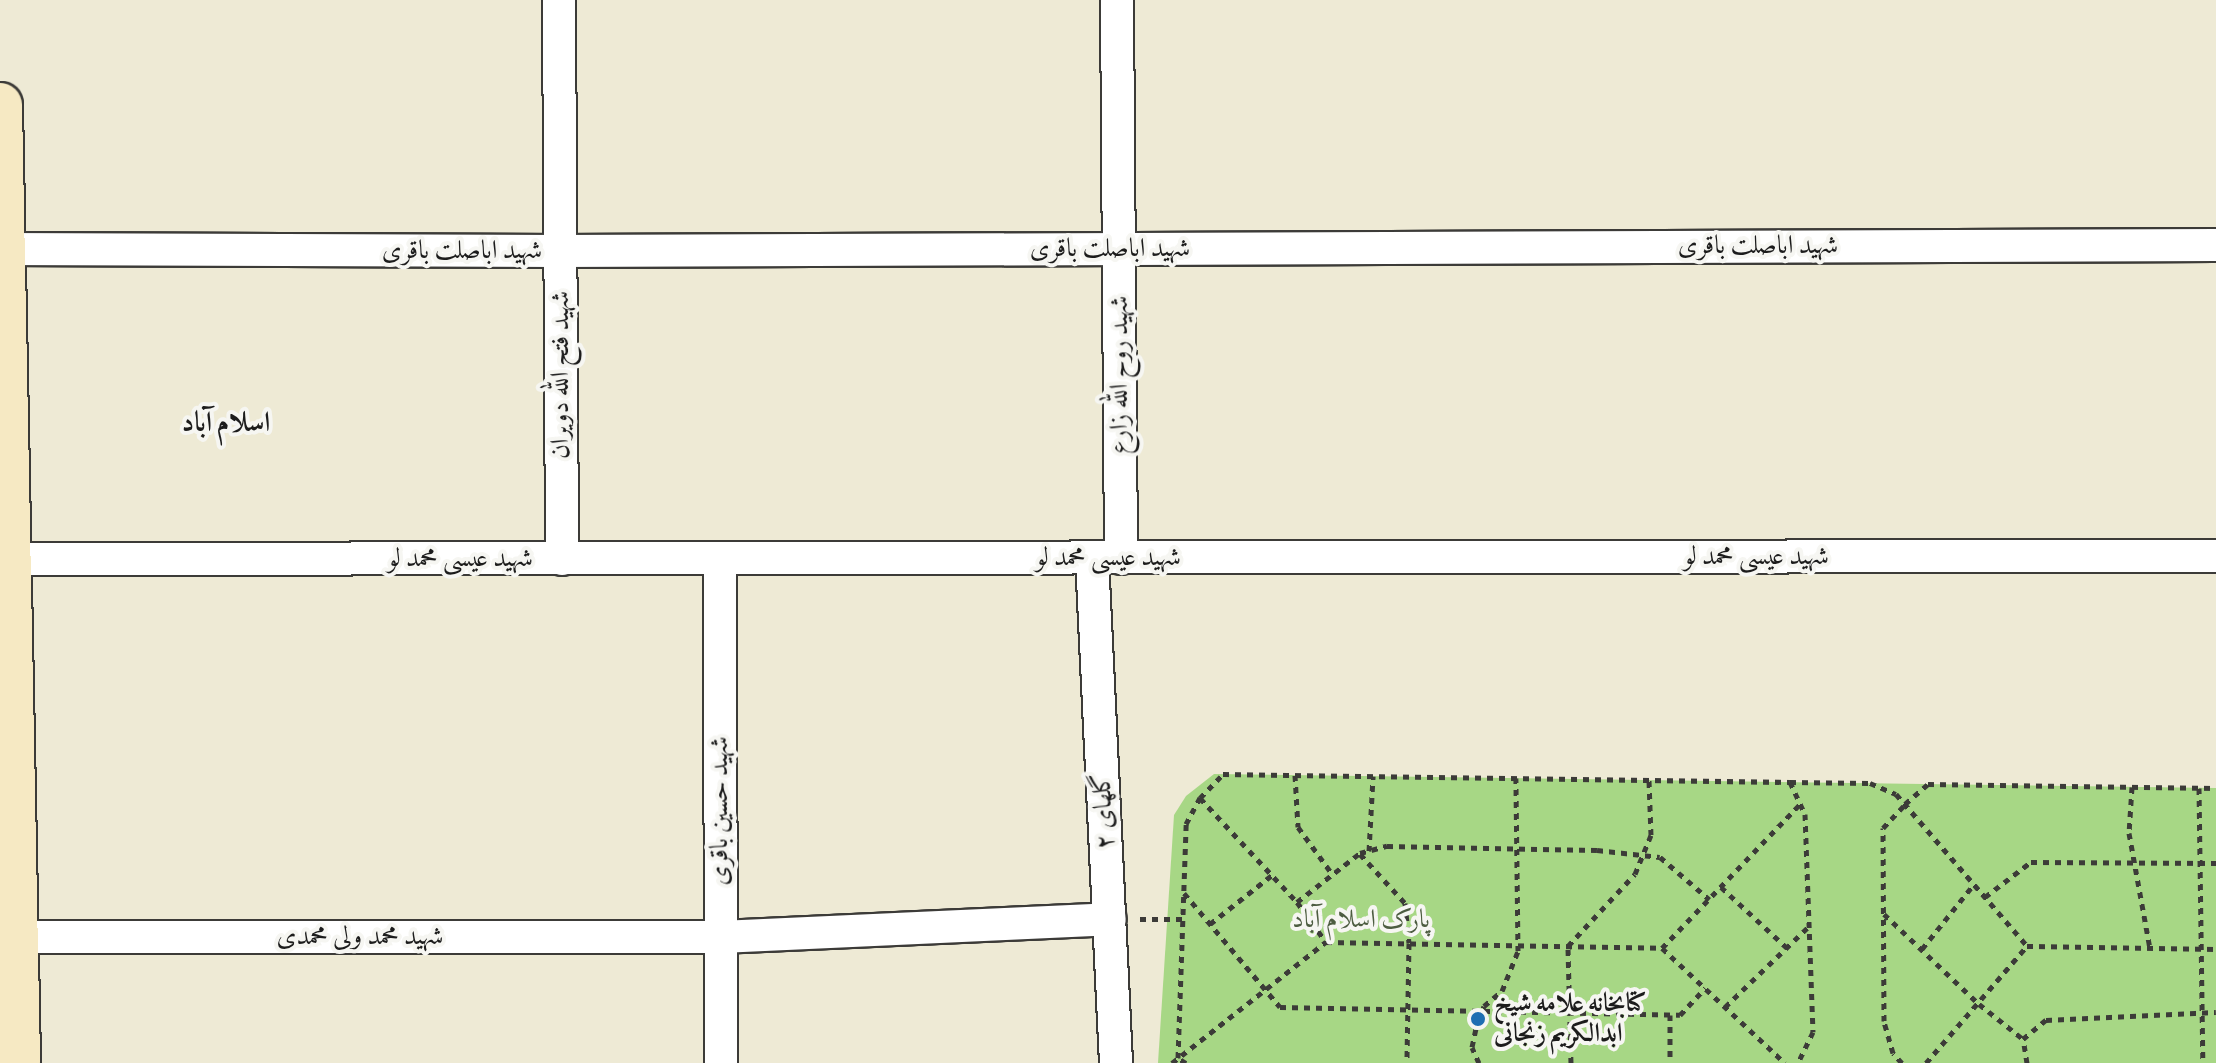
<!DOCTYPE html>
<html>
<head>
<meta charset="utf-8">
<style>
	body { margin:0 }
	#map { position:relative; width:2216px; height:1063px; overflow:hidden; background:#eeead5; font-family:"Libre Bodoni",Amiri,serif }
	div>[style] { position:absolute }
	[style*='--x'] { left:calc(var(--x)*1px); top:calc(var(--y)*1px); width:calc(var(--w)*1px); rotate:calc(var(--a)*1deg) }
	.green>* { inset:0; background:#a7d785 }
	.path>* { height:5px; margin-top:-2.5px; transform-origin:0; background:repeating-linear-gradient(90deg,#3c3b38 0 6px,transparent 0 12px) }
	.roads { filter:drop-shadow(2px 0 #3c3b38) drop-shadow(-2px 0 #3c3b38) drop-shadow(0 2px #3c3b38) drop-shadow(0 -2px #3c3b38) }
	.street>* { height:32px; margin:-16px; padding:0 16px; transform-origin:16px; border-radius:16px; background:#fff }
	.secondary>* { height:44px; margin:-22px; padding:0 22px; transform-origin:22px; border-radius:22px; background:#f6e9c3 }
	.dots>* { width:22px; height:22px; translate:-50% -50%; box-sizing:border-box; border:4px solid #f6f6f2; border-radius:50% }
	span { translate:-50% -50%; white-space:nowrap; text-align:center; line-height:1.15; -webkit-text-stroke:8px #f6f6f2; paint-order:stroke }
	.street-label { font-size:26px; color:#1c1c1c }
	.park-label { font-size:26px; color:#4d5d41 }
	.poi-label { font-size:26px; color:#1c1c1c; font-weight:700 }
	.left { translate:0 -50%; text-align:left }
	.neighbourhood-label { font-size:28px; color:#1c1c1c; font-weight:700 }
</style>
</head>
<body>
<div id="map">
	<div class="green">
		<div style="clip-path:polygon(1214px 774px,2216px 788px,2216px 1063px,1158px 1063px,1174px 815px,1186px 796px)"></div>
	</div>
	<div class="path">
		<div style="--x:1295;--y:775;--w:52;--a:86.7"></div>
		<div style="--x:1298;--y:827;--w:59;--a:53.9"></div>
		<div style="--x:1790;--y:782;--w:80;--a:0.7"></div>
		<div style="--x:1870;--y:783;--w:28;--a:23"></div>
		<div style="--x:1896;--y:794;--w:201;--a:49.2"></div>
		<div style="--x:2132;--y:787;--w:46;--a:93.7"></div>
		<div style="--x:2129;--y:833;--w:117;--a:79.7"></div>
		<div style="--x:2199;--y:788;--w:275;--a:89.2"></div>
		<div style="--x:1200;--y:798;--w:142;--a:47"></div>
		<div style="--x:1297;--y:902;--w:80;--a:-37.9"></div>
		<div style="--x:1360;--y:853;--w:28;--a:-15"></div>
		<div style="--x:1387;--y:846;--w:210;--a:1.1"></div>
		<div style="--x:1597;--y:850;--w:63;--a:6.3"></div>
		<div style="--x:1660;--y:857;--w:65;--a:40.6"></div>
		<div style="--x:1369;--y:851;--w:75;--a:-86.9"></div>
		<div style="--x:1360;--y:854;--w:67;--a:47.4"></div>
		<div style="--x:1405;--y:903;--w:40;--a:84.3"></div>
		<div style="--x:1409;--y:943;--w:120;--a:91"></div>
		<div style="--x:1721;--y:887;--w:90;--a:42.7"></div>
		<div style="--x:1184;--y:893;--w:149;--a:49.9"></div>
		<div style="--x:1280;--y:1007;--w:400;--a:1.1"></div>
		<div style="--x:1680;--y:1015;--w:37;--a:-47"></div>
		<div style="--x:1985;--y:897;--w:58;--a:-37.3"></div>
		<div style="--x:2031;--y:862;--w:185;--a:0.3"></div>
		<div style="--x:1297;--y:902;--w:49;--a:54.1"></div>
		<div style="--x:1884;--y:914;--w:131;--a:43.5"></div>
		<div style="--x:1979;--y:1004;--w:56;--a:38.5"></div>
		<div style="--x:1140;--y:919;--w:43;--a:0"></div>
		<div style="--x:1210;--y:924;--w:79;--a:-38.3"></div>
		<div style="--x:1662;--y:948;--w:199;--a:-46.2"></div>
		<div style="--x:1922;--y:949;--w:83;--a:-51.3"></div>
		<div style="--x:1725;--y:1007;--w:115;--a:-43.9"></div>
		<div style="--x:1670;--y:1015;--w:48;--a:90"></div>
		<div style="--x:1172;--y:1063;--w:196;--a:-38.2"></div>
		<div style="--x:1326;--y:942;--w:336;--a:1"></div>
		<div style="--x:1662;--y:948;--w:168;--a:43.1"></div>
		<div style="--x:1186;--y:1063;--w:9;--a:-148"></div>
		<div style="--x:1178;--y:1058;--w:234;--a:-88"></div>
		<div style="--x:1186;--y:824;--w:30;--a:-62"></div>
		<div style="--x:1200;--y:798;--w:33;--a:-46"></div>
		<div style="--x:1223;--y:774;--w:567;--a:0.81"></div>
		<div style="--x:1790;--y:782;--w:35;--a:65"></div>
		<div style="--x:1805;--y:814;--w:218;--a:87.9"></div>
		<div style="--x:1813;--y:1032;--w:34;--a:116"></div>
		<div style="--x:1479;--y:1063;--w:17;--a:-114"></div>
		<div style="--x:1472;--y:1047;--w:29;--a:-78"></div>
		<div style="--x:1478;--y:1019;--w:14;--a:-65"></div>
		<div style="--x:1484;--y:1006;--w:23;--a:-40"></div>
		<div style="--x:1502;--y:991;--w:43;--a:-68.2"></div>
		<div style="--x:1518;--y:951;--w:173;--a:-90.7"></div>
		<div style="--x:1571;--y:1063;--w:117;--a:-91.5"></div>
		<div style="--x:1568;--y:946;--w:98;--a:-47.1"></div>
		<div style="--x:1635;--y:874;--w:42;--a:-67.7"></div>
		<div style="--x:1651;--y:835;--w:55;--a:-92.1"></div>
		<div style="--x:1902;--y:1063;--w:13;--a:-132"></div>
		<div style="--x:1893;--y:1053;--w:33;--a:-106"></div>
		<div style="--x:1884;--y:1021;--w:193;--a:-90.3"></div>
		<div style="--x:1883;--y:828;--w:33;--a:-47"></div>
		<div style="--x:1905;--y:804;--w:30;--a:-41"></div>
		<div style="--x:1928;--y:784;--w:288;--a:0.8"></div>
		<div style="--x:1926;--y:1063;--w:155;--a:-49.2"></div>
		<div style="--x:2027;--y:946;--w:189;--a:0.9"></div>
		<div style="--x:2027;--y:1063;--w:24;--a:-99"></div>
		<div style="--x:2023;--y:1039;--w:30;--a:-40"></div>
		<div style="--x:2046;--y:1020;--w:170;--a:-2.7"></div>
	</div>
	<div class="roads">
		<div class="street">
			<div style="--x:559;--y:0;--w:559;--a:89.69"></div>
			<div style="--x:1117;--y:0;--w:558;--a:89.59"></div>
			<div style="--x:0;--y:249;--w:560;--a:0.2"></div>
			<div style="--x:560;--y:251;--w:1656;--a:-0.21"></div>
			<div style="--x:720;--y:558;--w:505;--a:89.89"></div>
			<div style="--x:1092;--y:558;--w:506;--a:87.28"></div>
			<div style="--x:0;--y:559;--w:2216;--a:-0.08"></div>
			<div style="--x:0;--y:937;--w:720;--a:0"></div>
			<div style="--x:720;--y:937;--w:390;--a:-2.6"></div>
		</div>
		<div class="secondary">
			<div style="--x:0;--y:105;--w:958;--a:88.92"></div>
		</div>
	</div>
	<div class="dots">
		<div style="left:1478px;top:1019px;background:#1f6fb2"></div>
	</div>
	<div class="street-label">
		<span style="left:1758px;top:246px">شهید اباصلت باقری</span>
		<span style="left:1110px;top:249px">شهید اباصلت باقری</span>
		<span style="left:462px;top:251px">شهید اباصلت باقری</span>
		<span style="left:561px;top:375px;rotate:-90deg">شهید فتح الله دویران</span>
		<span style="left:1120px;top:375px;rotate:-90deg">شهید روح الله زارع</span>
		<span style="left:1756px;top:557px">شهید عیسی محمد لو</span>
		<span style="left:1108px;top:558px">شهید عیسی محمد لو</span>
		<span style="left:460px;top:559px">شهید عیسی محمد لو</span>
		<span style="left:720px;top:811px;rotate:-90deg">شهید حسین باقری</span>
		<span style="left:1104px;top:811px;rotate:-93deg">گلهای ۲</span>
		<span style="left:360px;top:937px">شهید محمد ولی محمدی</span>
	</div>
	<div class="park-label">
		<span style="left:1361px;top:920px">پارک اسلام آباد</span>
	</div>
	<div class="poi-label">
		<span class="left" style="left:1494px;top:1019px">کتابخانه علامه شیخ<br>ابدالکریم زنجانی</span>
	</div>
	<div class="neighbourhood-label">
		<span style="left:226px;top:423px">اسلام آباد</span>
	</div>
</div>
</body>
</html>
